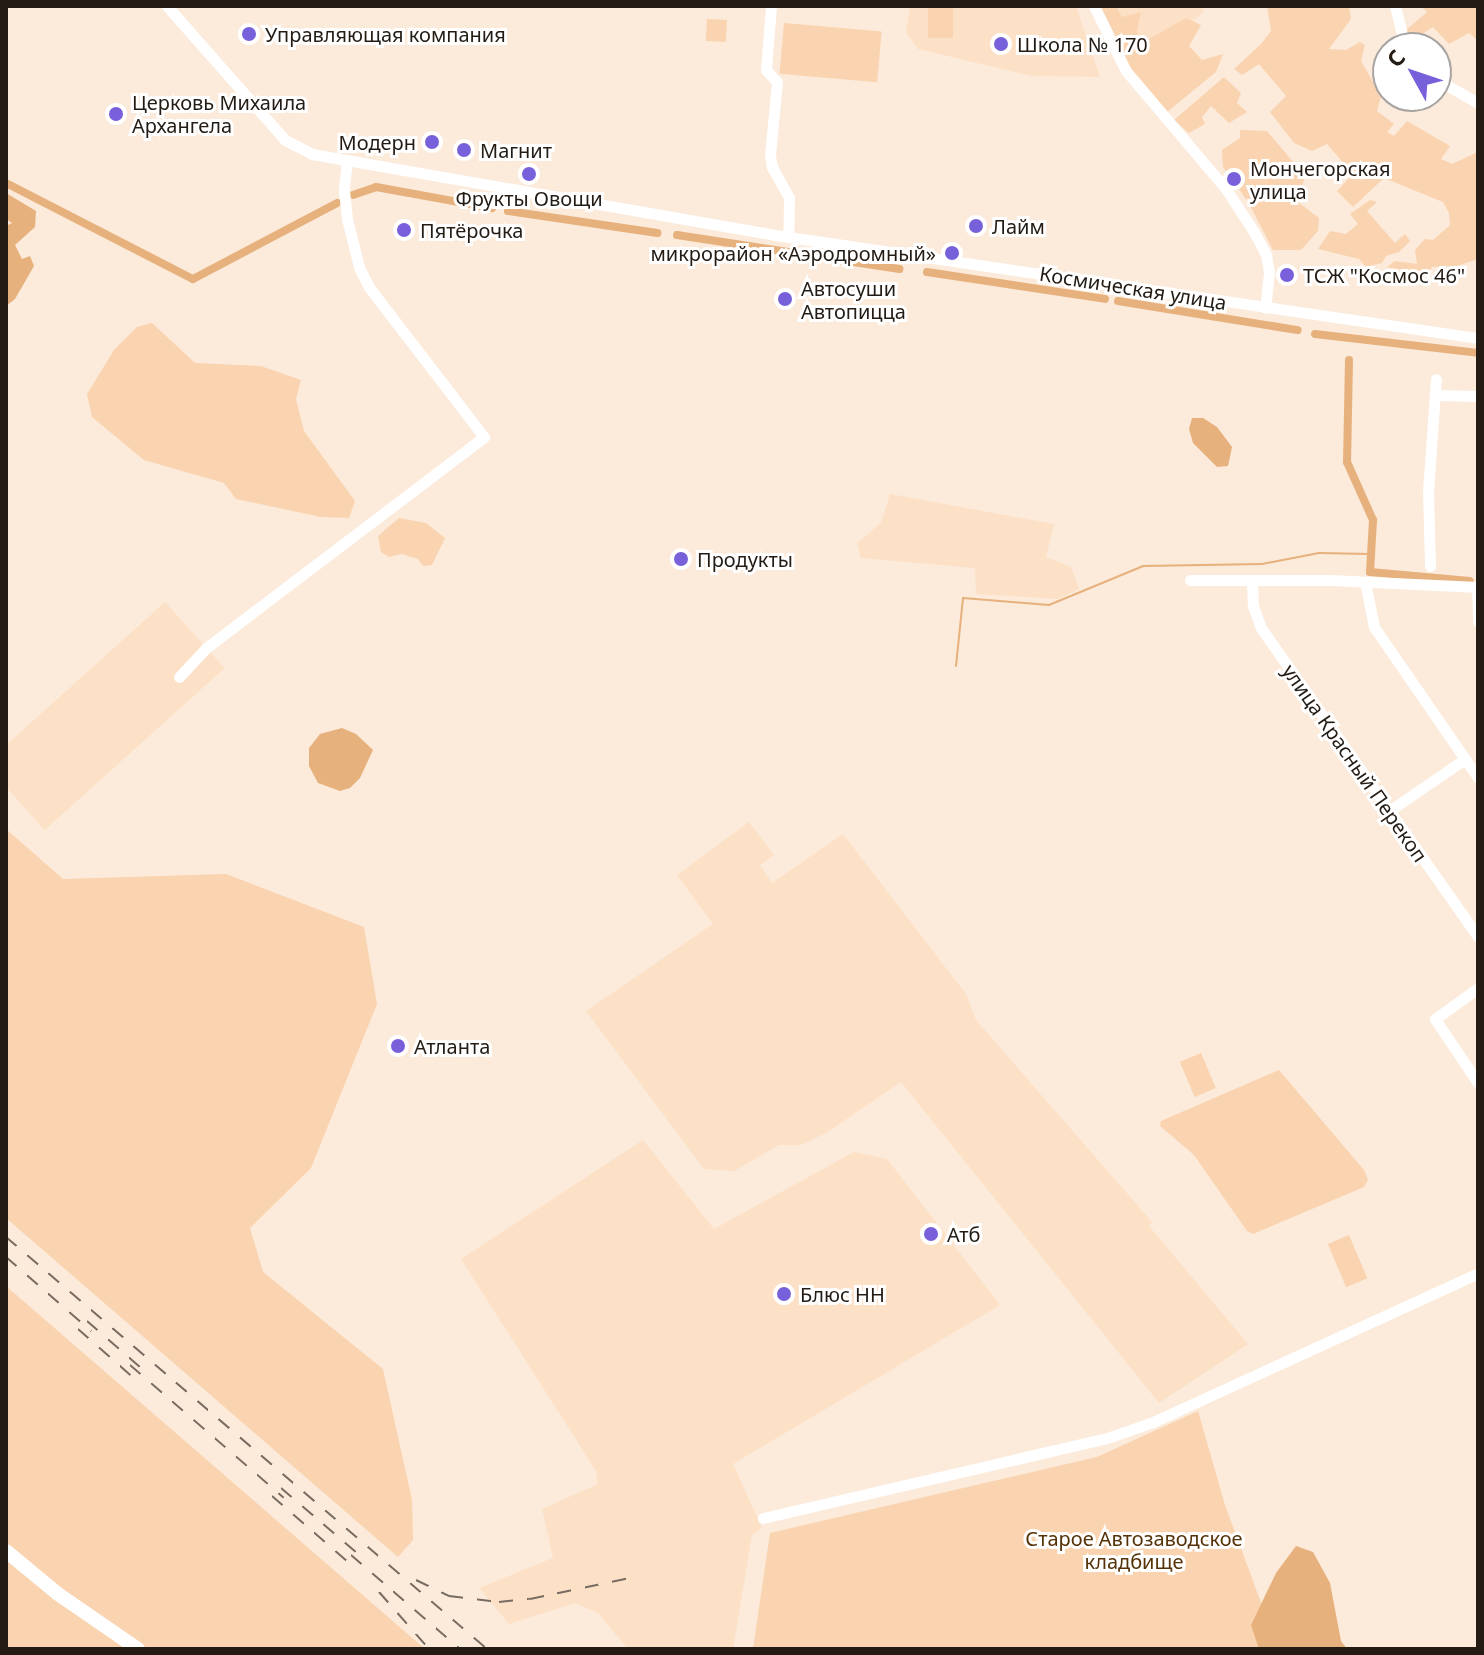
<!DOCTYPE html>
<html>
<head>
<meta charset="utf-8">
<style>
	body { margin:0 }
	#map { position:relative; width:1484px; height:1655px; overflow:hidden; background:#fceada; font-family:"Noto Sans",sans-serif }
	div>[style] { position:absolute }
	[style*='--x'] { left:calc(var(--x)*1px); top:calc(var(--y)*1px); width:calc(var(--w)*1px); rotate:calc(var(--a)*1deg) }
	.built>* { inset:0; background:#fde1c7; transform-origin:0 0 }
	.green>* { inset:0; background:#fad4b0; transform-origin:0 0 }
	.water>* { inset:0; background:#e7b17d }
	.stream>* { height:2px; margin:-1px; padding:0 1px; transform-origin:1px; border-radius:1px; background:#e7b17d }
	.canal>* { height:8px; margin:-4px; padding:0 4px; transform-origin:4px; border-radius:4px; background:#e7b17d }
	.minor>* { height:11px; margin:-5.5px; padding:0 5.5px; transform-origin:5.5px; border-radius:5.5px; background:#fff }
	.major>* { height:14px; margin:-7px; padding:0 7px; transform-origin:7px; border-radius:7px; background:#fff }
	.rail>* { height:2px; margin-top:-1px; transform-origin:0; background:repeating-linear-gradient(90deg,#786c62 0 14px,transparent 0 28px) }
	.dots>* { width:22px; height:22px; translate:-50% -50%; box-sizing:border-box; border:4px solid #fff; border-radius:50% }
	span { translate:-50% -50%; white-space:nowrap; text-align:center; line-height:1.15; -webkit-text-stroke:6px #fff; paint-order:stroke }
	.poi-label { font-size:20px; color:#231b14 }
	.left { translate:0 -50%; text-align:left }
	.right { translate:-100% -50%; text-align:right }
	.street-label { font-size:20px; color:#231b14 }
	.park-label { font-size:20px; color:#553207 }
	.frame { position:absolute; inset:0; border:8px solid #231b14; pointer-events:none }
	.north { position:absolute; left:1372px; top:32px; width:80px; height:80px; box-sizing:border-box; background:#fff; border:2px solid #a7a4a1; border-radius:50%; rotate:310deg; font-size:22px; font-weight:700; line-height:32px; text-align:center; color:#231b14 }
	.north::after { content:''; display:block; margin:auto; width:28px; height:36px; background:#7860db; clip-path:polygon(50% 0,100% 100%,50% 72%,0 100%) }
</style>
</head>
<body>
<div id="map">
	<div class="built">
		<div style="clip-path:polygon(910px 6px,1076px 6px,1100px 77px,1032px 76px,918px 49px,906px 32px)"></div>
		<div style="clip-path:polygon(1110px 6px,1201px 6px,1204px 12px,1141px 61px)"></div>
		<div style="clip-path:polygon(890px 494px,1054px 524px,1046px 557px,1071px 567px,1079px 589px,1058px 599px,976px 594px,975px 568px,861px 558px,857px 543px,881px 523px)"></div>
		<div style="left:165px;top:602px;width:89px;height:242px;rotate:48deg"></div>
		<div style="clip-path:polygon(749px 822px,774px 855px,760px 865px,772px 883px,843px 834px,966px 994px,976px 1020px,1152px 1222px,1149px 1226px,1248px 1344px,1159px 1403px,901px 1082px,826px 1133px,801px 1145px,779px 1145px,734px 1171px,704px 1169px,586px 1011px,713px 924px,677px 875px)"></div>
		<div style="clip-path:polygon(643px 1140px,714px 1229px,854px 1152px,887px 1159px,1000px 1305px,733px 1464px,762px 1528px,752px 1535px,733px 1649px,628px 1649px,598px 1613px,575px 1603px,509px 1624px,479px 1588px,553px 1558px,542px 1509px,598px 1484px,596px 1471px,461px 1259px)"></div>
	</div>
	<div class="green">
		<div style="left:928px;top:6px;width:25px;height:32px"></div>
		<div style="clip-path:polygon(1099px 6px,1116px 6px,1122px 17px,1141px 12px,1137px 30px,1140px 44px,1186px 18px,1201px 25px,1189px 46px,1202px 60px,1223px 54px,1216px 72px,1167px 112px,1130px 71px)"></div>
		<div style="clip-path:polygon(1267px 6px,1349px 6px,1351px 19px,1329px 49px,1346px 50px,1360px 42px,1365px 45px,1361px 61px,1381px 96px,1377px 111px,1394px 124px,1387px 132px,1394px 136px,1407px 121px,1450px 146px,1441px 159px,1452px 164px,1478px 152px,1478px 259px,1457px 266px,1432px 267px,1426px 275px,1387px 267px,1395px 261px,1417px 264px,1415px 250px,1425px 239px,1433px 240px,1450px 225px,1449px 213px,1443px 202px,1384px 178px,1353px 207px,1337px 191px,1353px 174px,1327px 144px,1312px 151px,1294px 143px,1270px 112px,1286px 96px,1259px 64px,1242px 75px,1234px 69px,1261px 44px,1271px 31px)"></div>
		<div style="clip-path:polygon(1421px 6px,1478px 6px,1478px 41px,1469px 33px,1449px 44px,1433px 27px,1410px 42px,1406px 30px,1427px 12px)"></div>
		<div style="left:707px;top:19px;width:20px;height:22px;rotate:3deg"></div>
		<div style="left:784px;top:23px;width:98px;height:51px;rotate:5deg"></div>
		<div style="clip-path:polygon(1224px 77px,1241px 93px,1237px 103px,1247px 112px,1229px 123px,1211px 106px,1202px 117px,1205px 124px,1189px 133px,1174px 120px)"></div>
		<div style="clip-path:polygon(1240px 130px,1267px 131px,1305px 176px,1298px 202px,1319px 218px,1318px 231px,1301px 250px,1273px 250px,1248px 202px,1223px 167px,1222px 150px,1240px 138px)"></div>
		<div style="clip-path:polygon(1370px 200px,1377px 202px,1367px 211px,1395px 243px,1405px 234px,1410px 241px,1399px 252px,1386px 256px,1382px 263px,1366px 267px,1359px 259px,1318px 249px,1330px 231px,1346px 234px,1358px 224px,1350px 214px)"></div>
		<div style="clip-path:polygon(152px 323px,195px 363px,261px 366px,301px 380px,296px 399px,304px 431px,355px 501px,349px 518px,321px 517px,236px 499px,224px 483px,144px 460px,92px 417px,87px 394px,114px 350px,137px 327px)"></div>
		<div style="clip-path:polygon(399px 518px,426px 523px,445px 538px,432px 565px,423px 566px,418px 559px,402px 554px,389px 557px,381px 552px,378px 536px)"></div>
		<div style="clip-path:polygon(6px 829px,63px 879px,226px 874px,364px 927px,377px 1004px,311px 1168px,250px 1228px,263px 1272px,383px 1369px,412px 1500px,413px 1540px,398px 1557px,6px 1218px)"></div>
		<div style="left:1201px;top:1053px;width:38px;height:23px;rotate:67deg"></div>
		<div style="clip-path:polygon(1279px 1070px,1364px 1170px,1368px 1180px,1364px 1187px,1253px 1234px,1247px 1231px,1194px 1155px,1160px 1126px,1161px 1121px)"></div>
		<div style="left:1349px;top:1235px;width:47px;height:23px;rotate:67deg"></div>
		<div style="clip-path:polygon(6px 1286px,425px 1649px,6px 1649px)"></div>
		<div style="clip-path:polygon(1198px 1411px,1225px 1505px,1267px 1619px,1292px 1649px,753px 1649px,770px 1533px,1097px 1457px)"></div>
	</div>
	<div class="water">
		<div style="clip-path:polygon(6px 193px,36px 211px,35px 227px,15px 245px,22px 259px,30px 256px,34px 266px,15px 299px,6px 306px,6px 226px,12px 223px,6px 219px)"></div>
		<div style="clip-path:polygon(1192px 418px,1203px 418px,1217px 427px,1232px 447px,1228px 466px,1217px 467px,1193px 443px,1189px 429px)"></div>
		<div style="clip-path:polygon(342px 728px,356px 734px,373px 750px,360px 778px,350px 788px,340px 791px,318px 783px,309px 766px,309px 748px,320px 734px)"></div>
		<div style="clip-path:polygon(1296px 1546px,1313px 1552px,1330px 1583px,1341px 1641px,1347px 1649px,1259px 1649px,1251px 1625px,1276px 1573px)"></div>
	</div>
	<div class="stream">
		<div style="--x:956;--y:666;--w:68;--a:-84.1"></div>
		<div style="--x:963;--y:598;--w:86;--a:4.7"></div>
		<div style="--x:1049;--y:605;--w:102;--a:-22.5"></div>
		<div style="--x:1143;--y:566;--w:119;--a:-1"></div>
		<div style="--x:1262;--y:564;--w:58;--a:-10.9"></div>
		<div style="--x:1319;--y:553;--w:51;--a:1.1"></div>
	</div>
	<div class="canal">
		<div style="--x:6;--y:183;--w:210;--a:27.2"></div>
		<div style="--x:193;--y:279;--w:163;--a:-27.8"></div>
		<div style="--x:353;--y:195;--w:24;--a:-19"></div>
		<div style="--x:376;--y:187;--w:118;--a:10.3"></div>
		<div style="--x:508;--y:211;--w:151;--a:8.4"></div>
		<div style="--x:677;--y:235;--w:225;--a:8.7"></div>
		<div style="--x:927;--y:272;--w:180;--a:8.6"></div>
		<div style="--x:1118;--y:301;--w:182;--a:9.2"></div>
		<div style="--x:1315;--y:334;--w:164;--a:6.6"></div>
		<div style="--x:1349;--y:360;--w:102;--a:91.1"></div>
		<div style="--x:1347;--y:462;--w:64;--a:65.9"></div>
		<div style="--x:1373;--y:520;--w:52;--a:93.3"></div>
		<div style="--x:1370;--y:572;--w:100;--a:5.1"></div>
	</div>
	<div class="minor">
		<div style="--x:167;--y:6;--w:179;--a:48.6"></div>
		<div style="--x:285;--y:140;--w:30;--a:27"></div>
		<div style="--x:312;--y:154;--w:470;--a:9.9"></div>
		<div style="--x:775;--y:235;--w:711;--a:8.34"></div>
		<div style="--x:771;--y:6;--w:64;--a:94.5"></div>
		<div style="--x:766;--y:70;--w:16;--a:47"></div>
		<div style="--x:777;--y:82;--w:73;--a:95.5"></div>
		<div style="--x:770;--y:155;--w:12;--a:81"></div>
		<div style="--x:772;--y:167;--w:35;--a:61"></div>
		<div style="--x:789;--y:198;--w:39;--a:91"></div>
		<div style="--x:1094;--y:6;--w:72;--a:63.8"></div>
		<div style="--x:1126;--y:71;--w:155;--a:49.7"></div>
		<div style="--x:1226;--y:189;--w:51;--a:56.9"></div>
		<div style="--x:1254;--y:232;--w:26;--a:62"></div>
		<div style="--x:1266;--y:255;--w:17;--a:80"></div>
		<div style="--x:1269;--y:272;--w:36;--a:96"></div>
		<div style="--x:1395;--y:6;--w:34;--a:76"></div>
		<div style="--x:1403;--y:39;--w:11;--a:52"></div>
		<div style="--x:1436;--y:79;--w:48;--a:29.7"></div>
		<div style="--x:1435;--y:395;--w:43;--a:1.3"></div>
		<div style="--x:1430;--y:566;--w:74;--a:-91.5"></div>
		<div style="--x:1428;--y:492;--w:113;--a:-86"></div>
		<div style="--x:1190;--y:580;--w:140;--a:0"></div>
		<div style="--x:1330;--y:580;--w:148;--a:2.7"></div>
		<div style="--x:1252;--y:581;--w:25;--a:88"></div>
		<div style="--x:1253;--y:606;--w:23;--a:70"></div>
		<div style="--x:1261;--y:628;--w:378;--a:54.9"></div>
		<div style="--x:1365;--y:582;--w:46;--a:78.7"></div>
		<div style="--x:1374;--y:627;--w:183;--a:55.4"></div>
		<div style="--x:1477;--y:587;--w:35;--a:88"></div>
		<div style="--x:179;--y:677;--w:40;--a:-47"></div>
		<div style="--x:206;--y:648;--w:349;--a:-37.2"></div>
		<div style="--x:484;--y:437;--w:189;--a:-127.5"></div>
		<div style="--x:369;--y:287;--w:22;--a:-117"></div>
		<div style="--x:359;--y:267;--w:49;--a:-104"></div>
		<div style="--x:347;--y:219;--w:31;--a:-96"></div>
		<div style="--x:344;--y:188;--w:27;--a:-84"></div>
		<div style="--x:1389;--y:811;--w:92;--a:-34.4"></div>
		<div style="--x:1478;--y:988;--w:53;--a:144.2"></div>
		<div style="--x:1435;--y:1019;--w:77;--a:56.1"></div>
		<div style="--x:763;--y:1518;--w:356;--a:-13.1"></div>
		<div style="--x:1110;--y:1437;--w:46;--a:-19.2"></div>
		<div style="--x:1153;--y:1422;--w:358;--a:-24.6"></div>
	</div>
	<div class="major">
		<div style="--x:6;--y:1551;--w:67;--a:39.6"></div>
		<div style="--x:58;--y:1594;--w:97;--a:34.5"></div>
	</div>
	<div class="rail">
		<div style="--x:6;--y:1237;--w:633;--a:40.58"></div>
		<div style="--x:6;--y:1257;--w:113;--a:41"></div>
		<div style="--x:87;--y:1321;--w:72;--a:41"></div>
		<div style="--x:78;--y:1329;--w:76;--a:41.3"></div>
		<div style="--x:130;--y:1365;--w:203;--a:40.8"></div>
		<div style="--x:281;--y:1488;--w:108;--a:40.5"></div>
		<div style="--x:272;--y:1496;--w:111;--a:41"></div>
		<div style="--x:351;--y:1555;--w:144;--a:40.8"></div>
		<div style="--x:416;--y:1580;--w:37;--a:26"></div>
		<div style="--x:449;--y:1596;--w:50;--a:6.8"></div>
		<div style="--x:499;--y:1602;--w:31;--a:-6"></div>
		<div style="--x:530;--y:1599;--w:102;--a:-11.9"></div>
		<div style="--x:379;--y:1592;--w:76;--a:48.7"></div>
	</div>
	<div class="dots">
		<div style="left:249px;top:34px;background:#7860db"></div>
		<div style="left:1001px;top:44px;background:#7860db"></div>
		<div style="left:116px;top:114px;background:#7860db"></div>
		<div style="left:432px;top:142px;background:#7860db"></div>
		<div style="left:464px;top:150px;background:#7860db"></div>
		<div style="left:529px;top:174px;background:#7860db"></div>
		<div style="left:1234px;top:179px;background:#7860db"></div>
		<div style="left:976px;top:226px;background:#7860db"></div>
		<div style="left:404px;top:230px;background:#7860db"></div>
		<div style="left:952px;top:253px;background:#7860db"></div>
		<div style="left:1287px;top:275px;background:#7860db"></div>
		<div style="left:785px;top:299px;background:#7860db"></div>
		<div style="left:681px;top:559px;background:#7860db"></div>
		<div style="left:398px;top:1046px;background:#7860db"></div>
		<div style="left:931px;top:1234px;background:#7860db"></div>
		<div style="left:784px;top:1294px;background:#7860db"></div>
	</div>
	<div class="poi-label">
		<span class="left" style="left:265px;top:34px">Управляющая компания</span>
		<span class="left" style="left:1017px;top:44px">Школа № 170</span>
		<span class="left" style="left:132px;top:114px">Церковь Михаила<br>Архангела</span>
		<span class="right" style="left:416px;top:142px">Модерн</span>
		<span class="left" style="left:480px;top:150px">Магнит</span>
		<span class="left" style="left:1250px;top:180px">Мончегорская<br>улица</span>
		<span style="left:529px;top:198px">Фрукты Овощи</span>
		<span class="left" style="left:992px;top:226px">Лайм</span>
		<span class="left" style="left:420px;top:230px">Пятёрочка</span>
		<span class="right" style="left:936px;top:253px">микрорайон «Аэродромный»</span>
		<span class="left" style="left:1303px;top:275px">ТСЖ "Космос 46"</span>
		<span class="left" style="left:801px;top:300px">Автосуши<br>Автопицца</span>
		<span class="left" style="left:697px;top:559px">Продукты</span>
		<span class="left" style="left:414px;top:1046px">Атланта</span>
		<span class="left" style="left:947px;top:1234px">Атб</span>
		<span class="left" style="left:800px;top:1294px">Блюс НН</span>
	</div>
	<div class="street-label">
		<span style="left:1133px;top:288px;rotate:9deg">Космическая улица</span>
		<span style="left:1355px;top:763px;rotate:55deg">улица Красный Перекоп</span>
	</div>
	<div class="park-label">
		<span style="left:1134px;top:1550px">Старое Автозаводское<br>кладбище</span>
	</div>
	<div class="frame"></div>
	<div class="north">С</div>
</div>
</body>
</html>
